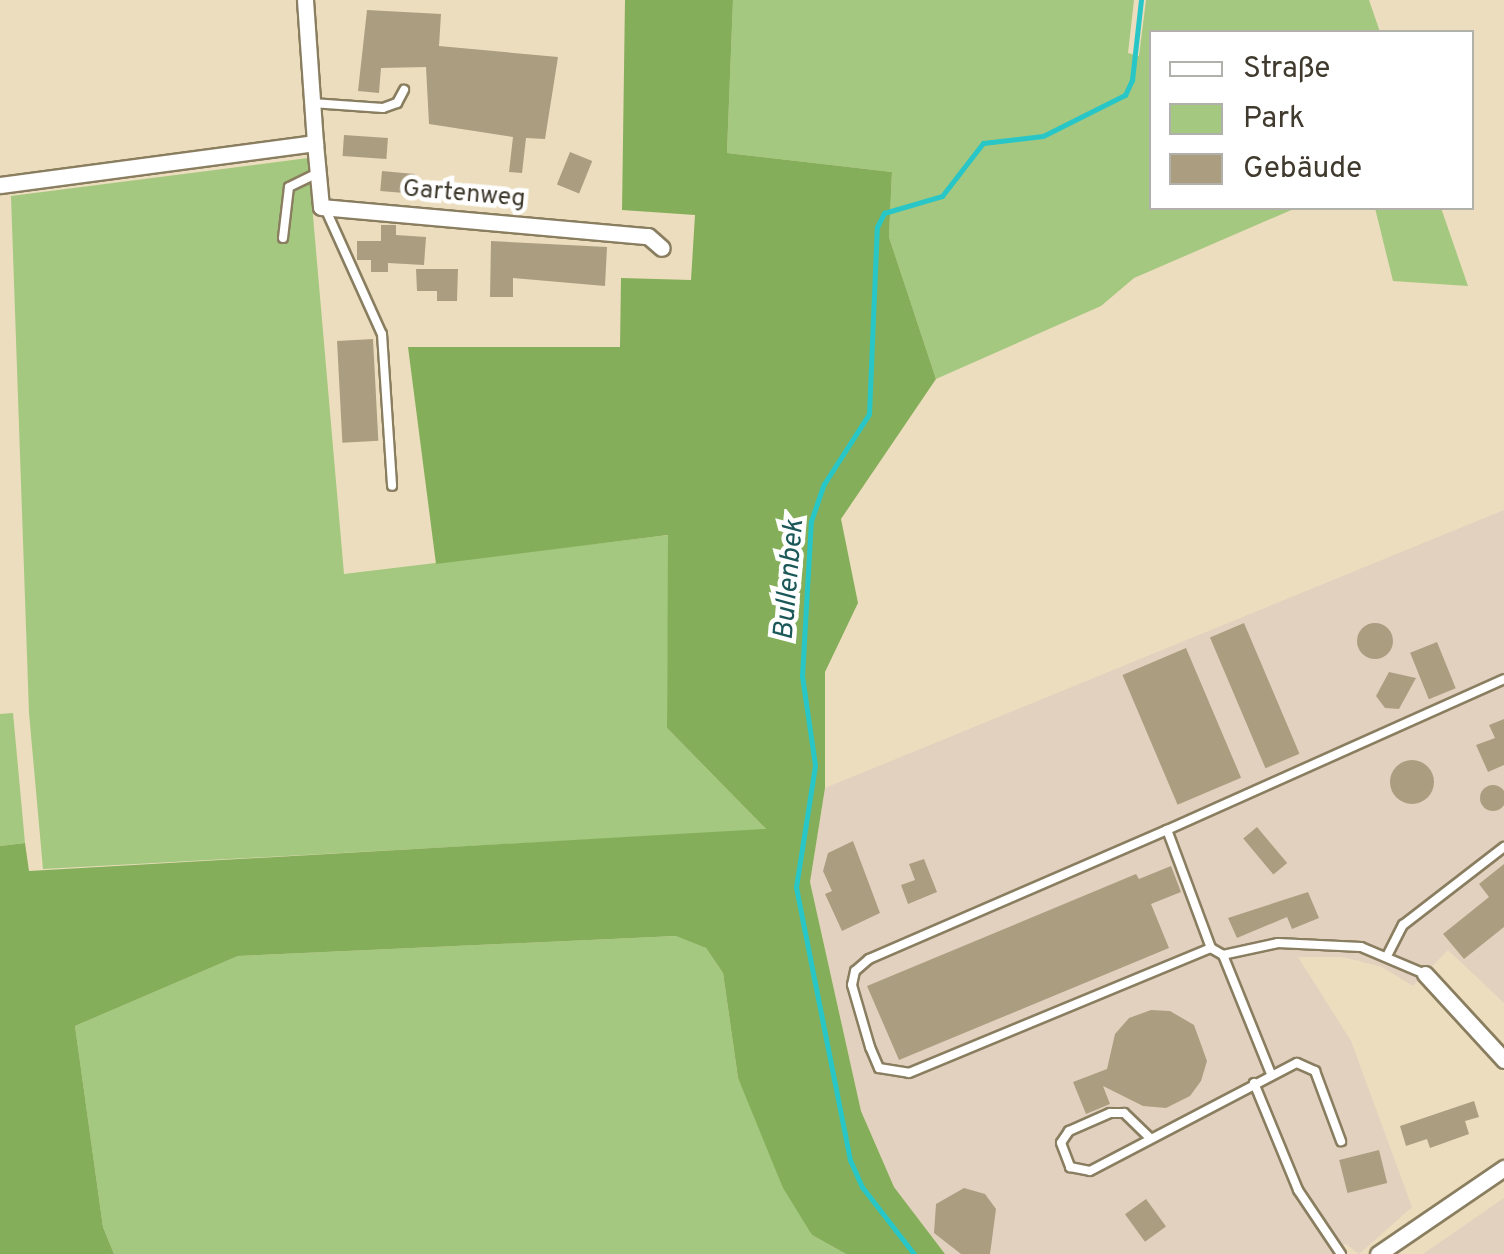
<!DOCTYPE html>
<html>
<head>
<meta charset="utf-8">
<style>
	body { margin:0 }
	#map { position:relative; width:1504px; height:1254px; overflow:hidden; background:#ebddbd; font-family:Overpass,sans-serif }
	div>[style] { position:absolute }
	[style*='--x'] { left:calc(var(--x)*1px); top:calc(var(--y)*1px); width:calc(var(--w)*1px); rotate:calc(var(--a)*1deg) }
	.industrial>* { inset:0; background:#e3d1c0 }
	.green>* { inset:0; background:#a4c87f }
	.forest>* { inset:0; background:#85ae5a }
	.stream>* { height:5px; margin:-2.5px; padding:0 2.5px; transform-origin:2.5px; border-radius:2.5px; background:#28c6c6 }
	.building>* { inset:0; background:#ab9e80; transform-origin:0 0 }
	.round { border-radius:50% }
	.roads { filter:drop-shadow(2px 0 #8a7e60) drop-shadow(-2px 0 #8a7e60) drop-shadow(0 2px #8a7e60) drop-shadow(0 -2px #8a7e60) }
	.service>* { height:8px; margin:-4px; padding:0 4px; transform-origin:4px; border-radius:4px; background:#fff }
	.minor>* { height:15px; margin:-7.5px; padding:0 7.5px; transform-origin:7.5px; border-radius:7.5px; background:#fff }
	span { translate:-50% -50%; white-space:nowrap; text-align:center; line-height:1.15; -webkit-text-stroke:9px #fff; paint-order:stroke }
	.street-label { font-size:25px; color:#3f3a2d }
	.water-label { font-size:28px; color:#1c5858; font-style:italic }
	.legend { position:absolute; left:1149px; top:30px; width:325px; height:180px; box-sizing:border-box; background:#fff; border:2px solid #b2b0ab; margin:0; padding:12px 18px; list-style:none; font-size:30px; color:#3f3a2d }
	.legend li { display:flex; align-items:center; gap:20px; height:50px }
	.legend b { width:50px; border:2px solid #b2b0ab }
</style>
</head>
<body>
<div id="map">
	<div class="industrial">
		<div style="clip-path:polygon(1504px 510px,1504px 1003px,1448px 950px,1413px 986px,1382px 967px,1343px 957px,1298px 957px,1351px 1041px,1412px 1207px,1359px 1254px,1346px 1244px,1332px 1248px,1332px 1254px,945px 1254px,894px 1187px,861px 1111px,810px 882px,825px 788px)"></div>
		<div style="clip-path:polygon(1504px 1198px,1504px 1254px,1423px 1254px)"></div>
	</div>
	<div class="green">
		<div style="clip-path:polygon(733px 0,1134px 0,1128px 53px,1139px 56px,1146px 0,1369px 0,1380px 32px,1152px 32px,1152px 208px,1296px 208px,1134px 278px,1101px 306px,936px 379px,889px 237px,892px 172px,727px 153px)"></div>
		<div style="clip-path:polygon(308px 158px,344px 574px,669px 535px,667px 728px,767px 830px,43px 869px,29px 713px,11px 196px)"></div>
		<div style="clip-path:polygon(1375px 208px,1441px 208px,1468px 286px,1393px 281px)"></div>
		<div style="clip-path:polygon(13px 713px,25px 843px,0 846px,0 714px)"></div>
		<div style="clip-path:polygon(677px 936px,706px 948px,723px 973px,738px 1078px,812px 1235px,846px 1254px,114px 1254px,103px 1227px,75px 1026px,238px 956px)"></div>
	</div>
	<div class="forest">
		<div style="clip-path:polygon(625px 0,733px 0,727px 153px,892px 172px,889px 237px,936px 379px,841px 519px,858px 603px,825px 672px,825px 788px,810px 882px,861px 1111px,894px 1187px,945px 1254px,846px 1254px,812px 1235px,783px 1188px,738px 1078px,723px 973px,706px 948px,676px 936px,238px 956px,75px 1026px,103px 1227px,114px 1254px,0 1254px,0 846px,25px 843px,29px 871px,766px 829px,667px 728px,668px 535px,436px 564px,408px 347px,620px 347px,621px 278px,691px 280px,695px 215px,622px 210px)"></div>
	</div>
	<div class="stream">
		<div style="--x:914;--y:1254;--w:85;--a:-127.8"></div>
		<div style="--x:862;--y:1187;--w:30;--a:-114"></div>
		<div style="--x:850;--y:1160;--w:278;--a:-101.2"></div>
		<div style="--x:796;--y:887;--w:123;--a:-81.1"></div>
		<div style="--x:815;--y:765;--w:90;--a:-98.3"></div>
		<div style="--x:802;--y:676;--w:155;--a:-86.7"></div>
		<div style="--x:811;--y:521;--w:39;--a:-71"></div>
		<div style="--x:824;--y:484;--w:83;--a:-57.3"></div>
		<div style="--x:869;--y:414;--w:187;--a:-87.6"></div>
		<div style="--x:877;--y:227;--w:16;--a:-63"></div>
		<div style="--x:884;--y:213;--w:60;--a:-16.3"></div>
		<div style="--x:942;--y:196;--w:67;--a:-52.3"></div>
		<div style="--x:983;--y:143;--w:60;--a:-6.7"></div>
		<div style="--x:1043;--y:136;--w:92;--a:-26.6"></div>
		<div style="--x:1125;--y:95;--w:17;--a:-65"></div>
		<div style="--x:1132;--y:80;--w:81;--a:-83.6"></div>
	</div>
	<div class="building">
		<div style="clip-path:polygon(367px 10px,441px 14px,439px 46px,558px 57px,545px 139px,526px 138px,522px 173px,509px 172px,513px 137px,429px 124px,426px 67px,381px 68px,379px 93px,358px 91px)"></div>
		<div style="left:344px;top:135px;width:44px;height:21px;rotate:4deg"></div>
		<div style="left:570px;top:152px;width:24px;height:35px;rotate:22deg"></div>
		<div style="left:382px;top:171px;width:33px;height:20px;rotate:5deg"></div>
		<div style="clip-path:polygon(381px 225px,396px 225px,396px 235px,426px 237px,424px 265px,388px 263px,388px 272px,371px 272px,371px 260px,357px 260px,357px 241px,381px 241px)"></div>
		<div style="clip-path:polygon(491px 241px,607px 247px,605px 286px,513px 278px,513px 297px,490px 297px)"></div>
		<div style="clip-path:polygon(416px 269px,458px 269px,457px 301px,437px 301px,437px 291px,417px 291px)"></div>
		<div style="left:373px;top:339px;width:102px;height:36px;rotate:87deg"></div>
		<div class="round" style="left:1357px;top:623px;width:36px;height:36px"></div>
		<div style="left:1244px;top:623px;width:142px;height:37px;rotate:67deg"></div>
		<div style="left:1437px;top:642px;width:50px;height:29px;rotate:68deg"></div>
		<div style="left:1186px;top:648px;width:141px;height:69px;rotate:67deg"></div>
		<div style="clip-path:polygon(1389px 672px,1416px 678px,1399px 709px,1385px 708px,1376px 696px)"></div>
		<div style="clip-path:polygon(1504px 719px,1504px 765px,1488px 772px,1476px 745px,1495px 738px,1489px 725px)"></div>
		<div class="round" style="left:1390px;top:760px;width:44px;height:44px"></div>
		<div class="round" style="left:1480px;top:785px;width:26px;height:26px"></div>
		<div style="left:1257px;top:827px;width:47px;height:18px;rotate:50deg"></div>
		<div style="clip-path:polygon(853px 841px,880px 913px,842px 931px,825px 894px,832px 891px,823px 871px,828px 853px)"></div>
		<div style="clip-path:polygon(924px 859px,937px 892px,908px 904px,901px 885px,915px 880px,909px 864px)"></div>
		<div style="clip-path:polygon(1504px 864px,1504px 927px,1464px 959px,1443px 934px,1489px 897px,1479px 884px)"></div>
		<div style="clip-path:polygon(1171px 866px,1181px 892px,1151px 904px,1169px 948px,899px 1060px,867px 986px,1136px 874px,1139px 879px)"></div>
		<div style="clip-path:polygon(1308px 892px,1319px 918px,1292px 929px,1287px 917px,1237px 938px,1228px 918px)"></div>
		<div style="clip-path:polygon(1151px 1010px,1170px 1011px,1194px 1025px,1207px 1061px,1201px 1081px,1190px 1096px,1166px 1108px,1143px 1106px,1103px 1086px,1110px 1104px,1086px 1114px,1073px 1082px,1107px 1069px,1115px 1034px,1129px 1018px)"></div>
		<div style="clip-path:polygon(1474px 1101px,1479px 1117px,1465px 1121px,1469px 1134px,1430px 1148px,1427px 1139px,1406px 1146px,1400px 1126px)"></div>
		<div style="left:1379px;top:1150px;width:34px;height:41px;rotate:76deg"></div>
		<div style="clip-path:polygon(964px 1188px,985px 1194px,996px 1209px,990px 1254px,961px 1254px,934px 1233px,936px 1204px)"></div>
		<div style="left:1146px;top:1199px;width:34px;height:26px;rotate:54deg"></div>
	</div>
	<div class="roads">
		<div class="service">
			<div style="--x:312;--y:103;--w:71;--a:4"></div>
			<div style="--x:383;--y:108;--w:15;--a:-20"></div>
			<div style="--x:397;--y:103;--w:15;--a:-62"></div>
			<div style="--x:325;--y:208;--w:138;--a:65.7"></div>
			<div style="--x:382;--y:334;--w:152;--a:86.2"></div>
			<div style="--x:283;--y:238;--w:51;--a:-83.3"></div>
			<div style="--x:289;--y:187;--w:30;--a:-26"></div>
			<div style="--x:1167;--y:830;--w:325;--a:156.6"></div>
			<div style="--x:869;--y:959;--w:18;--a:139"></div>
			<div style="--x:855;--y:971;--w:14;--a:102"></div>
			<div style="--x:852;--y:985;--w:65;--a:73.8"></div>
			<div style="--x:870;--y:1047;--w:23;--a:67"></div>
			<div style="--x:879;--y:1068;--w:30;--a:9"></div>
			<div style="--x:909;--y:1073;--w:327;--a:-22.5"></div>
			<div style="--x:1388;--y:954;--w:33;--a:-63"></div>
			<div style="--x:1403;--y:925;--w:128;--a:-37.7"></div>
			<div style="--x:1223;--y:955;--w:128;--a:68"></div>
			<div style="--x:1425;--y:974;--w:69;--a:-157.1"></div>
			<div style="--x:1361;--y:947;--w:83;--a:-177.2"></div>
			<div style="--x:1278;--y:943;--w:56;--a:167.7"></div>
			<div style="--x:1223;--y:955;--w:14;--a:-150"></div>
			<div style="--x:1211;--y:948;--w:126;--a:-110.4"></div>
			<div style="--x:1167;--y:830;--w:369;--a:-24.1"></div>
			<div style="--x:1254;--y:1083;--w:116;--a:67.6"></div>
			<div style="--x:1298;--y:1190;--w:77;--a:56.1"></div>
			<div style="--x:1150;--y:1138;--w:36;--a:-136"></div>
			<div style="--x:1124;--y:1113;--w:14;--a:180"></div>
			<div style="--x:1110;--y:1113;--w:45;--a:156.3"></div>
			<div style="--x:1069;--y:1131;--w:14;--a:124"></div>
			<div style="--x:1061;--y:1143;--w:26;--a:69"></div>
			<div style="--x:1070;--y:1167;--w:20;--a:11"></div>
			<div style="--x:1090;--y:1171;--w:233;--a:-27.6"></div>
			<div style="--x:1297;--y:1063;--w:20;--a:24"></div>
			<div style="--x:1315;--y:1071;--w:75;--a:69.6"></div>
		</div>
		<div class="minor">
			<div style="--x:315;--y:143;--w:64;--a:84.6"></div>
			<div style="--x:321;--y:207;--w:328;--a:5.1"></div>
			<div style="--x:648;--y:236;--w:18;--a:41"></div>
			<div style="--x:0;--y:185;--w:318;--a:-7.6"></div>
			<div style="--x:315;--y:143;--w:143;--a:-94"></div>
			<div style="--x:1425;--y:974;--w:117;--a:47.4"></div>
			<div style="--x:1378;--y:1254;--w:153;--a:-34.3"></div>
		</div>
	</div>
	<div class="street-label">
		<span style="left:464px;top:195px;rotate:5deg">Gartenweg</span>
	</div>
	<div class="water-label">
		<span style="left:790px;top:580px;rotate:-85deg">Bullenbek</span>
	</div>
	<ul class="legend">
	<li><b style="height:12px;background:#fff"></b>Straße</li>
	<li><b style="height:28px;background:#a4c87f"></b>Park</li>
	<li><b style="height:28px;background:#ab9e80"></b>Gebäude</li>
	</ul>
</div>
</body>
</html>
